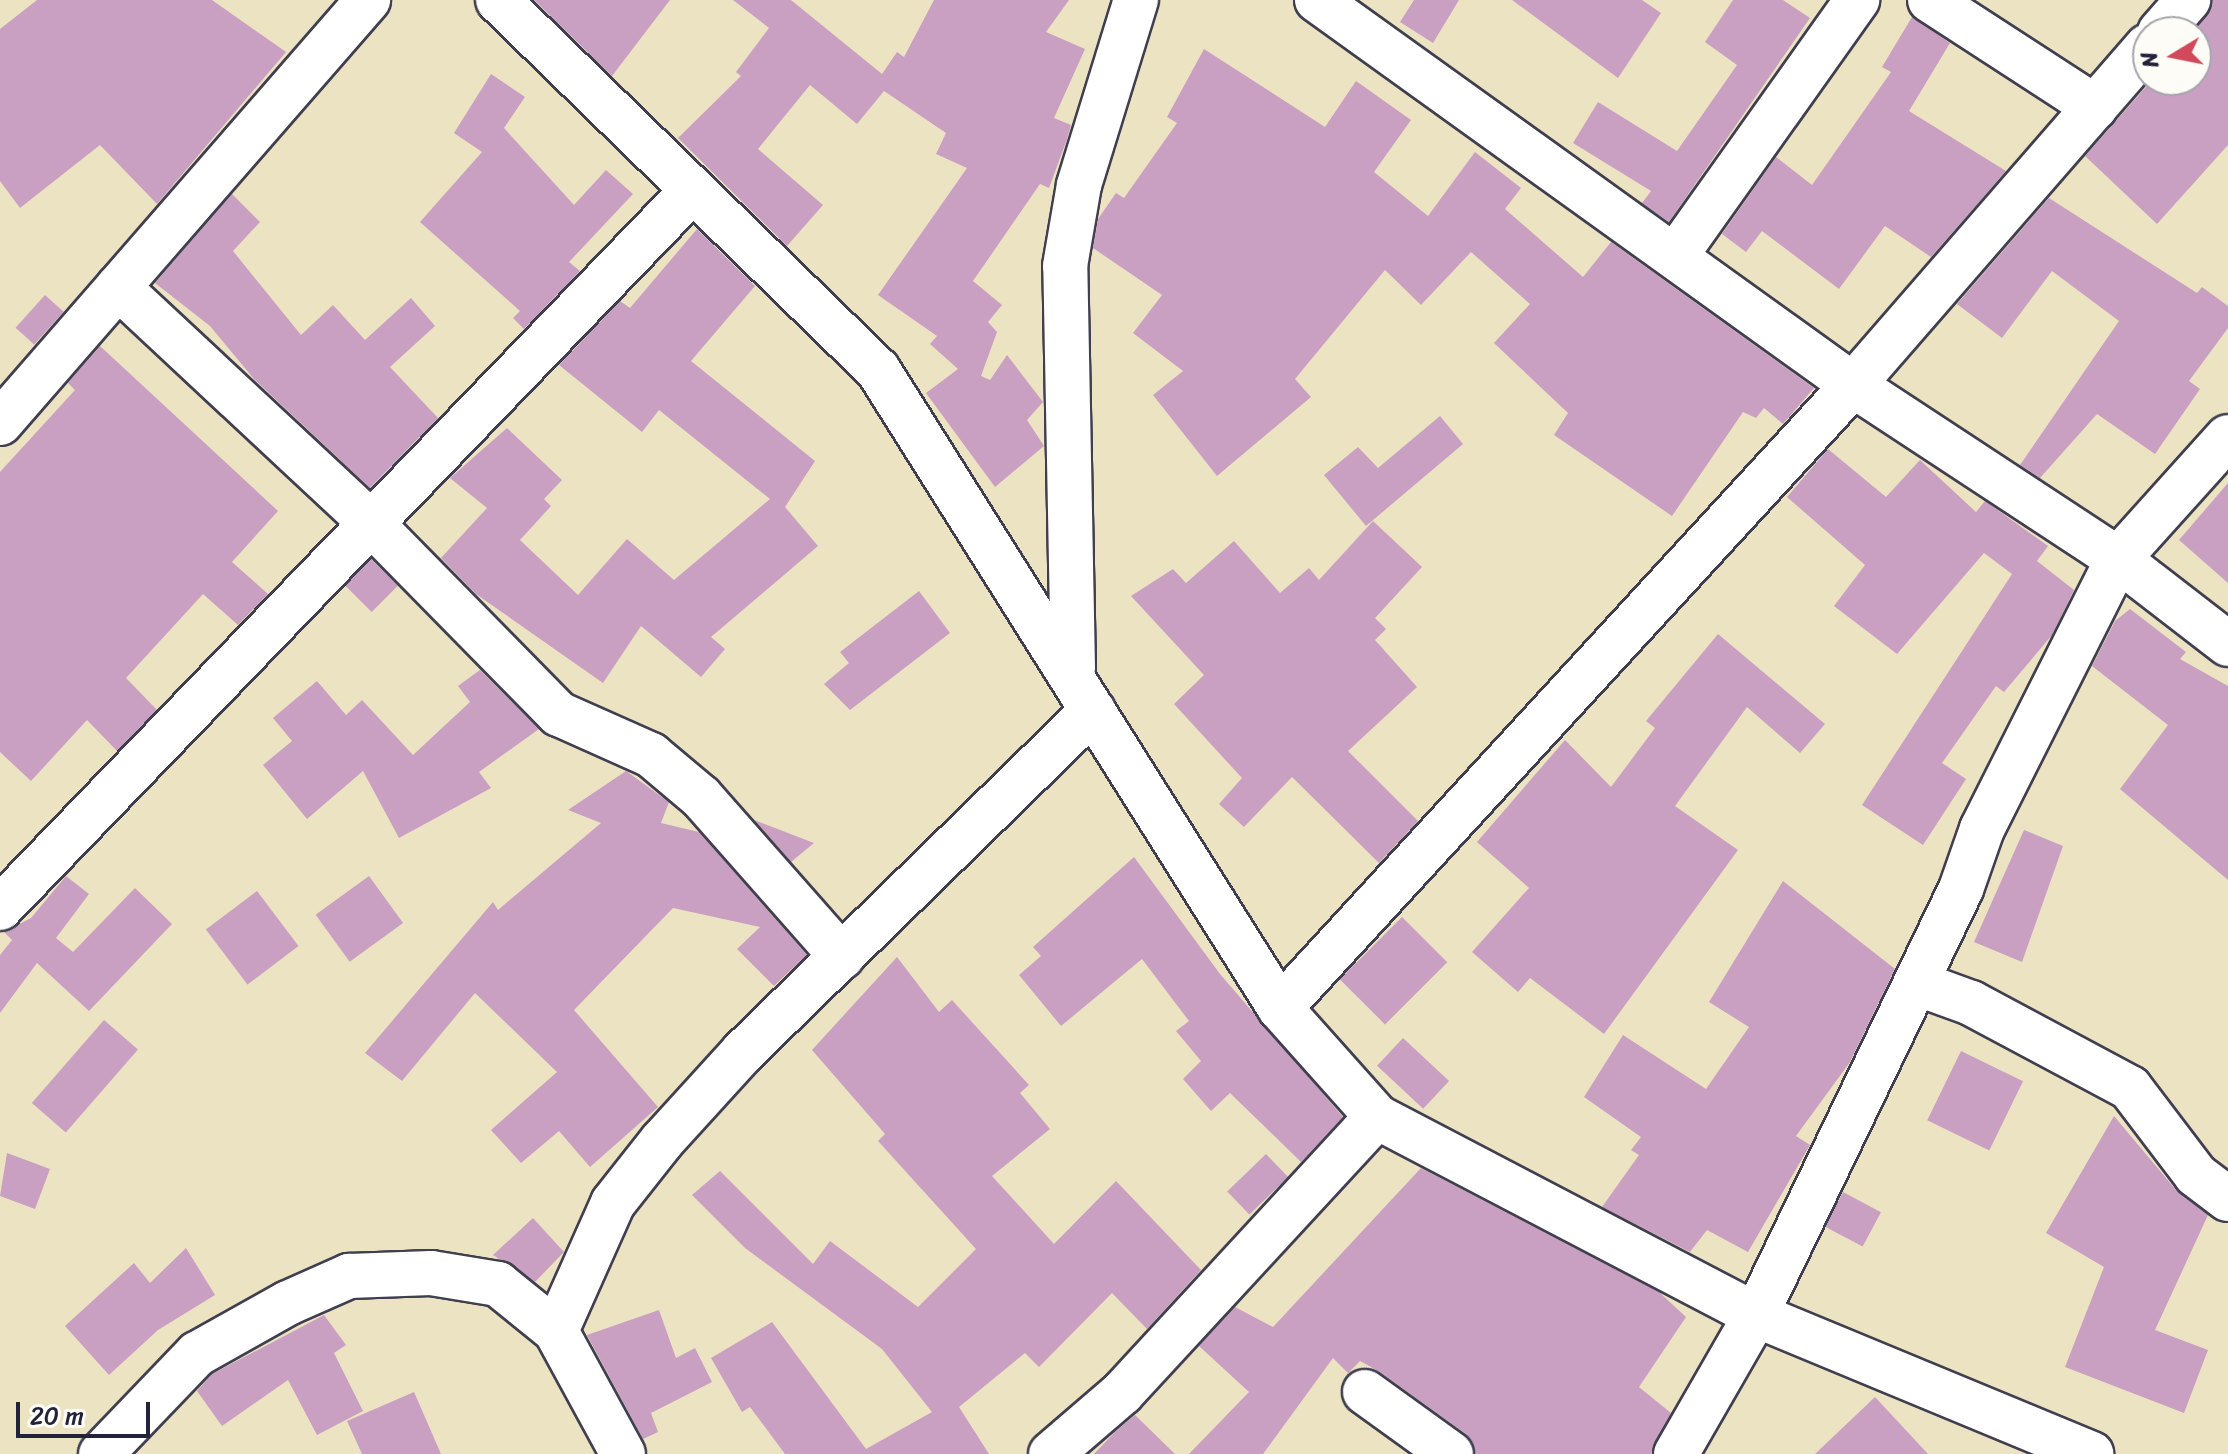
<!DOCTYPE html>
<html>
<head>
<meta charset="utf-8">
<style>
	body { margin:0 }
	#map { position:relative; width:2228px; height:1454px; overflow:hidden; background:#ece3c3; font-family:Sriracha,sans-serif }
	div>[style] { position:absolute }
	[style*='--x'] { left:calc(var(--x)*1px); top:calc(var(--y)*1px); width:calc(var(--w)*1px); rotate:calc(var(--a)*1deg) }
	.building>* { inset:0; background:#c9a0c2; transform-origin:0 0 }
	.roads { filter:drop-shadow(2px 0 #403f4f) drop-shadow(-2px 0 #403f4f) drop-shadow(0 2px #403f4f) drop-shadow(0 -2px #403f4f) }
	.street>* { height:44px; margin:-22px; padding:0 22px; transform-origin:22px; border-radius:22px; background:#fff }
	span { translate:-50% -50%; white-space:nowrap; text-align:center; line-height:1.15; -webkit-text-stroke:6px #fdfcf7; paint-order:stroke }
	.north { position:absolute; left:2132px; top:16px; width:80px; height:80px; box-sizing:border-box; background:#fdfcf7; border:2px solid #a5a5ac; border-radius:50%; rotate:260deg; font-size:22px; font-weight:700; line-height:32px; text-align:center; color:#22223b }
	.north::after { content:''; display:block; margin:auto; width:28px; height:36px; background:#d1495b; clip-path:polygon(50% 0,100% 100%,50% 72%,0 100%) }
	.scale { position:absolute; left:16px; top:1402px; width:134px; height:36px; box-sizing:border-box; border:4px solid #22223b; border-top:0; padding-left:10px; font-size:24px; line-height:28px; white-space:nowrap; color:#22223b; -webkit-text-stroke:6px #fdfcf7; paint-order:stroke }
</style>
</head>
<body>
<div id="map">
	<div class="building">
		<div style="clip-path:polygon(37px 0,212px 0,286px 52px,157px 204px,100px 145px,20px 208px,0 181px,0 29px)"></div>
		<div style="clip-path:polygon(534px 0,670px 0,612px 76px)"></div>
		<div style="clip-path:polygon(733px 0,791px 0,882px 74px,897px 52px,904px 57px,934px 0,1069px 0,1046px 32px,1085px 49px,1054px 118px,1071px 125px,1066px 142px,1049px 188px,1040px 184px,973px 281px,1002px 305px,988px 322px,997px 332px,981px 376px,990px 380px,1007px 355px,1043px 402px,1027px 420px,1044px 446px,995px 487px,926px 393px,958px 369px,930px 344px,937px 336px,878px 295px,967px 168px,936px 154px,946px 133px,884px 91px,857px 124px,810px 85px,758px 149px,823px 205px,787px 246px,678px 138px,741px 76px,736px 72px,769px 28px)"></div>
		<div style="clip-path:polygon(1414px 0,1459px 0,1433px 43px,1400px 22px)"></div>
		<div style="clip-path:polygon(1512px 0,1642px 0,1661px 13px,1618px 78px)"></div>
		<div style="clip-path:polygon(1733px 0,1783px 0,1810px 18px,1669px 222px,1642px 203px,1651px 191px,1573px 143px,1598px 102px,1677px 151px,1737px 65px,1705px 42px)"></div>
		<div style="clip-path:polygon(2212px 0,2228px 0,2228px 145px,2157px 224px,2085px 156px,2152px 80px,2196px 80px,2193px 32px)"></div>
		<div style="clip-path:polygon(1912px 17px,1950px 43px,1909px 111px,2006px 171px,1931px 257px,1885px 226px,1839px 289px,1762px 231px,1746px 252px,1722px 234px,1776px 157px,1812px 185px,1891px 72px,1882px 67px)"></div>
		<div style="clip-path:polygon(1204px 49px,1325px 127px,1356px 81px,1411px 120px,1374px 172px,1428px 216px,1475px 152px,1521px 188px,1505px 209px,1583px 277px,1611px 242px,1814px 388px,1783px 424px,1764px 408px,1756px 418px,1743px 412px,1672px 516px,1554px 435px,1568px 413px,1494px 343px,1530px 304px,1471px 252px,1421px 305px,1385px 270px,1295px 379px,1311px 397px,1217px 476px,1153px 395px,1183px 371px,1133px 333px,1162px 295px,1093px 248px,1098px 219px,1116px 193px,1124px 198px,1177px 123px,1167px 117px)"></div>
		<div style="clip-path:polygon(491px 74px,525px 97px,504px 128px,574px 205px,606px 170px,633px 194px,569px 262px,580px 271px,524px 329px,513px 318px,520px 311px,420px 222px,482px 152px,454px 133px)"></div>
		<div style="clip-path:polygon(232px 194px,260px 222px,233px 251px,301px 335px,333px 305px,365px 340px,411px 298px,435px 326px,390px 367px,438px 418px,370px 488px,254px 379px,210px 326px,155px 283px)"></div>
		<div style="clip-path:polygon(2049px 198px,2197px 293px,2202px 287px,2228px 306px,2228px 328px,2189px 381px,2200px 389px,2155px 454px,2097px 414px,2040px 478px,2020px 465px,2119px 321px,2052px 271px,2002px 338px,1957px 304px)"></div>
		<div style="clip-path:polygon(697px 229px,755px 286px,691px 361px,815px 461px,785px 507px,818px 546px,711px 637px,725px 649px,701px 677px,641px 626px,603px 683px,476px 594px,441px 558px,487px 508px,450px 478px,507px 428px,562px 480px,544px 499px,551px 506px,520px 540px,578px 595px,627px 539px,674px 580px,770px 499px,659px 410px,642px 432px,559px 365px,620px 301px,630px 308px)"></div>
		<div style="left:45px;top:295px;width:25px;height:44px;rotate:42deg"></div>
		<div style="clip-path:polygon(100px 346px,278px 511px,232px 562px,268px 594px,238px 625px,203px 594px,126px 678px,157px 710px,117px 751px,87px 720px,31px 781px,0 752px,0 472px,75px 390px,68px 383px)"></div>
		<div style="clip-path:polygon(1440px 416px,1463px 444px,1366px 526px,1324px 475px,1358px 447px,1378px 468px)"></div>
		<div style="clip-path:polygon(1828px 449px,1886px 497px,1920px 460px,1976px 512px,1985px 501px,2048px 546px,2037px 561px,2074px 590px,2052px 635px,2004px 692px,1996px 686px,1942px 763px,1966px 779px,1923px 845px,1862px 805px,2012px 574px,1984px 553px,1897px 654px,1834px 606px,1865px 565px,1787px 497px)"></div>
		<div style="clip-path:polygon(2228px 483px,2228px 583px,2179px 540px)"></div>
		<div style="clip-path:polygon(1373px 521px,1422px 567px,1375px 618px,1386px 629px,1375px 640px,1417px 687px,1348px 751px,1418px 821px,1379px 863px,1292px 777px,1244px 827px,1219px 804px,1242px 778px,1174px 704px,1204px 675px,1131px 596px,1173px 569px,1186px 583px,1234px 541px,1280px 593px,1309px 568px,1319px 580px)"></div>
		<div style="left:371px;top:559px;width:38px;height:37px;rotate:45deg"></div>
		<div style="clip-path:polygon(919px 591px,950px 633px,850px 710px,824px 684px,849px 663px,840px 652px)"></div>
		<div style="clip-path:polygon(2130px 609px,2186px 652px,2180px 659px,2228px 686px,2228px 880px,2120px 789px,2168px 725px,2092px 666px,2115px 621px)"></div>
		<div style="clip-path:polygon(1718px 634px,1825px 724px,1800px 753px,1747px 707px,1675px 806px,1738px 850px,1604px 1034px,1530px 978px,1518px 992px,1472px 952px,1529px 888px,1477px 842px,1565px 740px,1611px 787px,1655px 728px,1646px 721px)"></div>
		<div style="clip-path:polygon(480px 670px,539px 729px,479px 772px,491px 788px,399px 838px,363px 771px,307px 819px,263px 765px,292px 741px,273px 718px,317px 681px,346px 715px,362px 700px,413px 755px,470px 702px,458px 686px)"></div>
		<div style="clip-path:polygon(626px 771px,669px 802px,661px 823px,699px 832px,807px 955px,774px 986px,737px 949px,760px 927px,673px 908px,574px 1010px,658px 1107px,590px 1167px,559px 1131px,521px 1163px,491px 1130px,557px 1072px,475px 993px,402px 1081px,365px 1053px,493px 902px,498px 910px,601px 823px,568px 810px)"></div>
		<div style="clip-path:polygon(754px 820px,814px 843px,791px 862px)"></div>
		<div style="clip-path:polygon(2024px 830px,2063px 846px,2022px 962px,1974px 942px)"></div>
		<div style="clip-path:polygon(1134px 857px,1220px 974px,1343px 1117px,1301px 1162px,1230px 1093px,1211px 1111px,1183px 1079px,1201px 1061px,1176px 1031px,1189px 1021px,1142px 959px,1061px 1026px,1019px 975px,1041px 956px,1033px 947px)"></div>
		<div style="clip-path:polygon(66px 876px,89px 894px,56px 938px,73px 952px,135px 888px,172px 924px,89px 1011px,37px 963px,0 1013px,0 955px,12px 940px,4px 932px,31px 918px)"></div>
		<div style="left:369px;top:876px;width:58px;height:66px;rotate:54deg"></div>
		<div style="clip-path:polygon(1783px 881px,1895px 969px,1850px 1062px,1796px 1136px,1810px 1145px,1748px 1252px,1707px 1230px,1690px 1252px,1602px 1207px,1639px 1155px,1631px 1150px,1641px 1137px,1584px 1097px,1623px 1035px,1706px 1089px,1749px 1027px,1709px 1002px)"></div>
		<div style="left:257px;top:891px;width:69px;height:64px;rotate:53deg"></div>
		<div style="left:1402px;top:917px;width:64px;height:88px;rotate:45deg"></div>
		<div style="clip-path:polygon(897px 957px,939px 1012px,952px 1000px,1029px 1085px,1020px 1093px,1050px 1129px,992px 1176px,1054px 1244px,1116px 1181px,1201px 1270px,1147px 1329px,1112px 1293px,1039px 1367px,1025px 1353px,959px 1407px,989px 1454px,785px 1454px,750px 1407px,742px 1412px,711px 1358px,772px 1322px,866px 1449px,932px 1412px,882px 1349px,745px 1248px,692px 1195px,720px 1171px,813px 1264px,830px 1241px,918px 1307px,976px 1249px,878px 1141px,885px 1134px,812px 1050px)"></div>
		<div style="left:104px;top:1020px;width:45px;height:110px;rotate:41deg"></div>
		<div style="left:1403px;top:1038px;width:63px;height:38px;rotate:43deg"></div>
		<div style="left:1961px;top:1051px;width:69px;height:77px;rotate:26deg"></div>
		<div style="clip-path:polygon(2114px 1116px,2176px 1190px,2208px 1215px,2155px 1330px,2208px 1350px,2184px 1413px,2065px 1367px,2104px 1267px,2046px 1233px)"></div>
		<div style="clip-path:polygon(7px 1153px,50px 1169px,35px 1209px,0 1196px)"></div>
		<div style="left:1266px;top:1154px;width:32px;height:54px;rotate:46deg"></div>
		<div style="clip-path:polygon(1421px 1168px,1659px 1292px,1686px 1317px,1639px 1387px,1671px 1413px,1651px 1454px,1476px 1454px,1466px 1434px,1380px 1372px,1360px 1361px,1348px 1373px,1333px 1358px,1263px 1454px,1189px 1454px,1249px 1392px,1199px 1346px,1235px 1307px,1273px 1327px)"></div>
		<div style="left:1843px;top:1192px;width:43px;height:39px;rotate:28deg"></div>
		<div style="clip-path:polygon(533px 1218px,564px 1252px,535px 1282px,493px 1255px)"></div>
		<div style="clip-path:polygon(186px 1248px,215px 1295px,158px 1330px,109px 1375px,65px 1326px,134px 1263px,150px 1283px)"></div>
		<div style="clip-path:polygon(659px 1310px,676px 1358px,695px 1348px,712px 1382px,651px 1413px,658px 1432px,643px 1439px,587px 1335px)"></div>
		<div style="clip-path:polygon(324px 1315px,346px 1345px,334px 1353px,363px 1411px,317px 1435px,288px 1380px,222px 1426px,197px 1391px,212px 1374px)"></div>
		<div style="clip-path:polygon(414px 1392px,441px 1454px,362px 1454px,347px 1421px)"></div>
		<div style="clip-path:polygon(1875px 1397px,1928px 1454px,1815px 1454px)"></div>
		<div style="clip-path:polygon(1135px 1415px,1175px 1454px,1094px 1454px,1115px 1432px)"></div>
	</div>
	<div class="roads">
		<div class="street">
			<div style="--x:498;--y:0;--w:530;--a:44.24"></div>
			<div style="--x:878;--y:370;--w:754;--a:57.79"></div>
			<div style="--x:1280;--y:1008;--w:146;--a:48.3"></div>
			<div style="--x:1377;--y:1117;--w:428;--a:27.6"></div>
			<div style="--x:1756;--y:1315;--w:363;--a:22.5"></div>
			<div style="--x:1317;--y:0;--w:660;--a:35.69"></div>
			<div style="--x:1853;--y:385;--w:317;--a:33.3"></div>
			<div style="--x:2118;--y:559;--w:139;--a:37.7"></div>
			<div style="--x:1930;--y:0;--w:197;--a:33"></div>
			<div style="--x:2160;--y:32;--w:43;--a:-48.8"></div>
			<div style="--x:1676;--y:255;--w:313;--a:-54.6"></div>
			<div style="--x:118;--y:287;--w:346;--a:43"></div>
			<div style="--x:371;--y:523;--w:268;--a:45.5"></div>
			<div style="--x:559;--y:714;--w:101;--a:24"></div>
			<div style="--x:651;--y:755;--w:65;--a:40"></div>
			<div style="--x:701;--y:797;--w:213;--a:48.6"></div>
			<div style="--x:0;--y:423;--w:561;--a:-48.98"></div>
			<div style="--x:1073;--y:668;--w:402;--a:-91.1"></div>
			<div style="--x:1065;--y:266;--w:82;--a:-80.2"></div>
			<div style="--x:1079;--y:185;--w:194;--a:-72.9"></div>
			<div style="--x:0;--y:908;--w:998;--a:-46.02"></div>
			<div style="--x:1916;--y:983;--w:59;--a:20"></div>
			<div style="--x:1971;--y:1003;--w:180;--a:28.1"></div>
			<div style="--x:2130;--y:1088;--w:109;--a:52.8"></div>
			<div style="--x:2196;--y:1175;--w:40;--a:37"></div>
			<div style="--x:1280;--y:1008;--w:846;--a:-47.39"></div>
			<div style="--x:1853;--y:385;--w:449;--a:-49"></div>
			<div style="--x:556;--y:1331;--w:140;--a:-66"></div>
			<div style="--x:613;--y:1203;--w:79;--a:-51.7"></div>
			<div style="--x:662;--y:1141;--w:120;--a:-47.7"></div>
			<div style="--x:743;--y:1052;--w:489;--a:-44.3"></div>
			<div style="--x:1365;--y:1392;--w:106;--a:35.8"></div>
			<div style="--x:101;--y:1454;--w:139;--a:-46.2"></div>
			<div style="--x:197;--y:1354;--w:104;--a:-29.3"></div>
			<div style="--x:288;--y:1303;--w:67;--a:-23.9"></div>
			<div style="--x:349;--y:1276;--w:82;--a:-2.1"></div>
			<div style="--x:431;--y:1273;--w:68;--a:9.3"></div>
			<div style="--x:498;--y:1284;--w:75;--a:39"></div>
			<div style="--x:556;--y:1331;--w:140;--a:61.4"></div>
			<div style="--x:1051;--y:1454;--w:94;--a:-40.7"></div>
			<div style="--x:1122;--y:1393;--w:376;--a:-47.3"></div>
			<div style="--x:1676;--y:1454;--w:160;--a:-60.1"></div>
			<div style="--x:1756;--y:1315;--w:473;--a:-64.3"></div>
			<div style="--x:1961;--y:889;--w:64;--a:-70.7"></div>
			<div style="--x:1982;--y:829;--w:302;--a:-63.3"></div>
			<div style="--x:2118;--y:559;--w:164;--a:-48"></div>
		</div>
	</div>
	<div class="north">N</div>
	<div class="scale">20 m</div>
</div>
</body>
</html>
